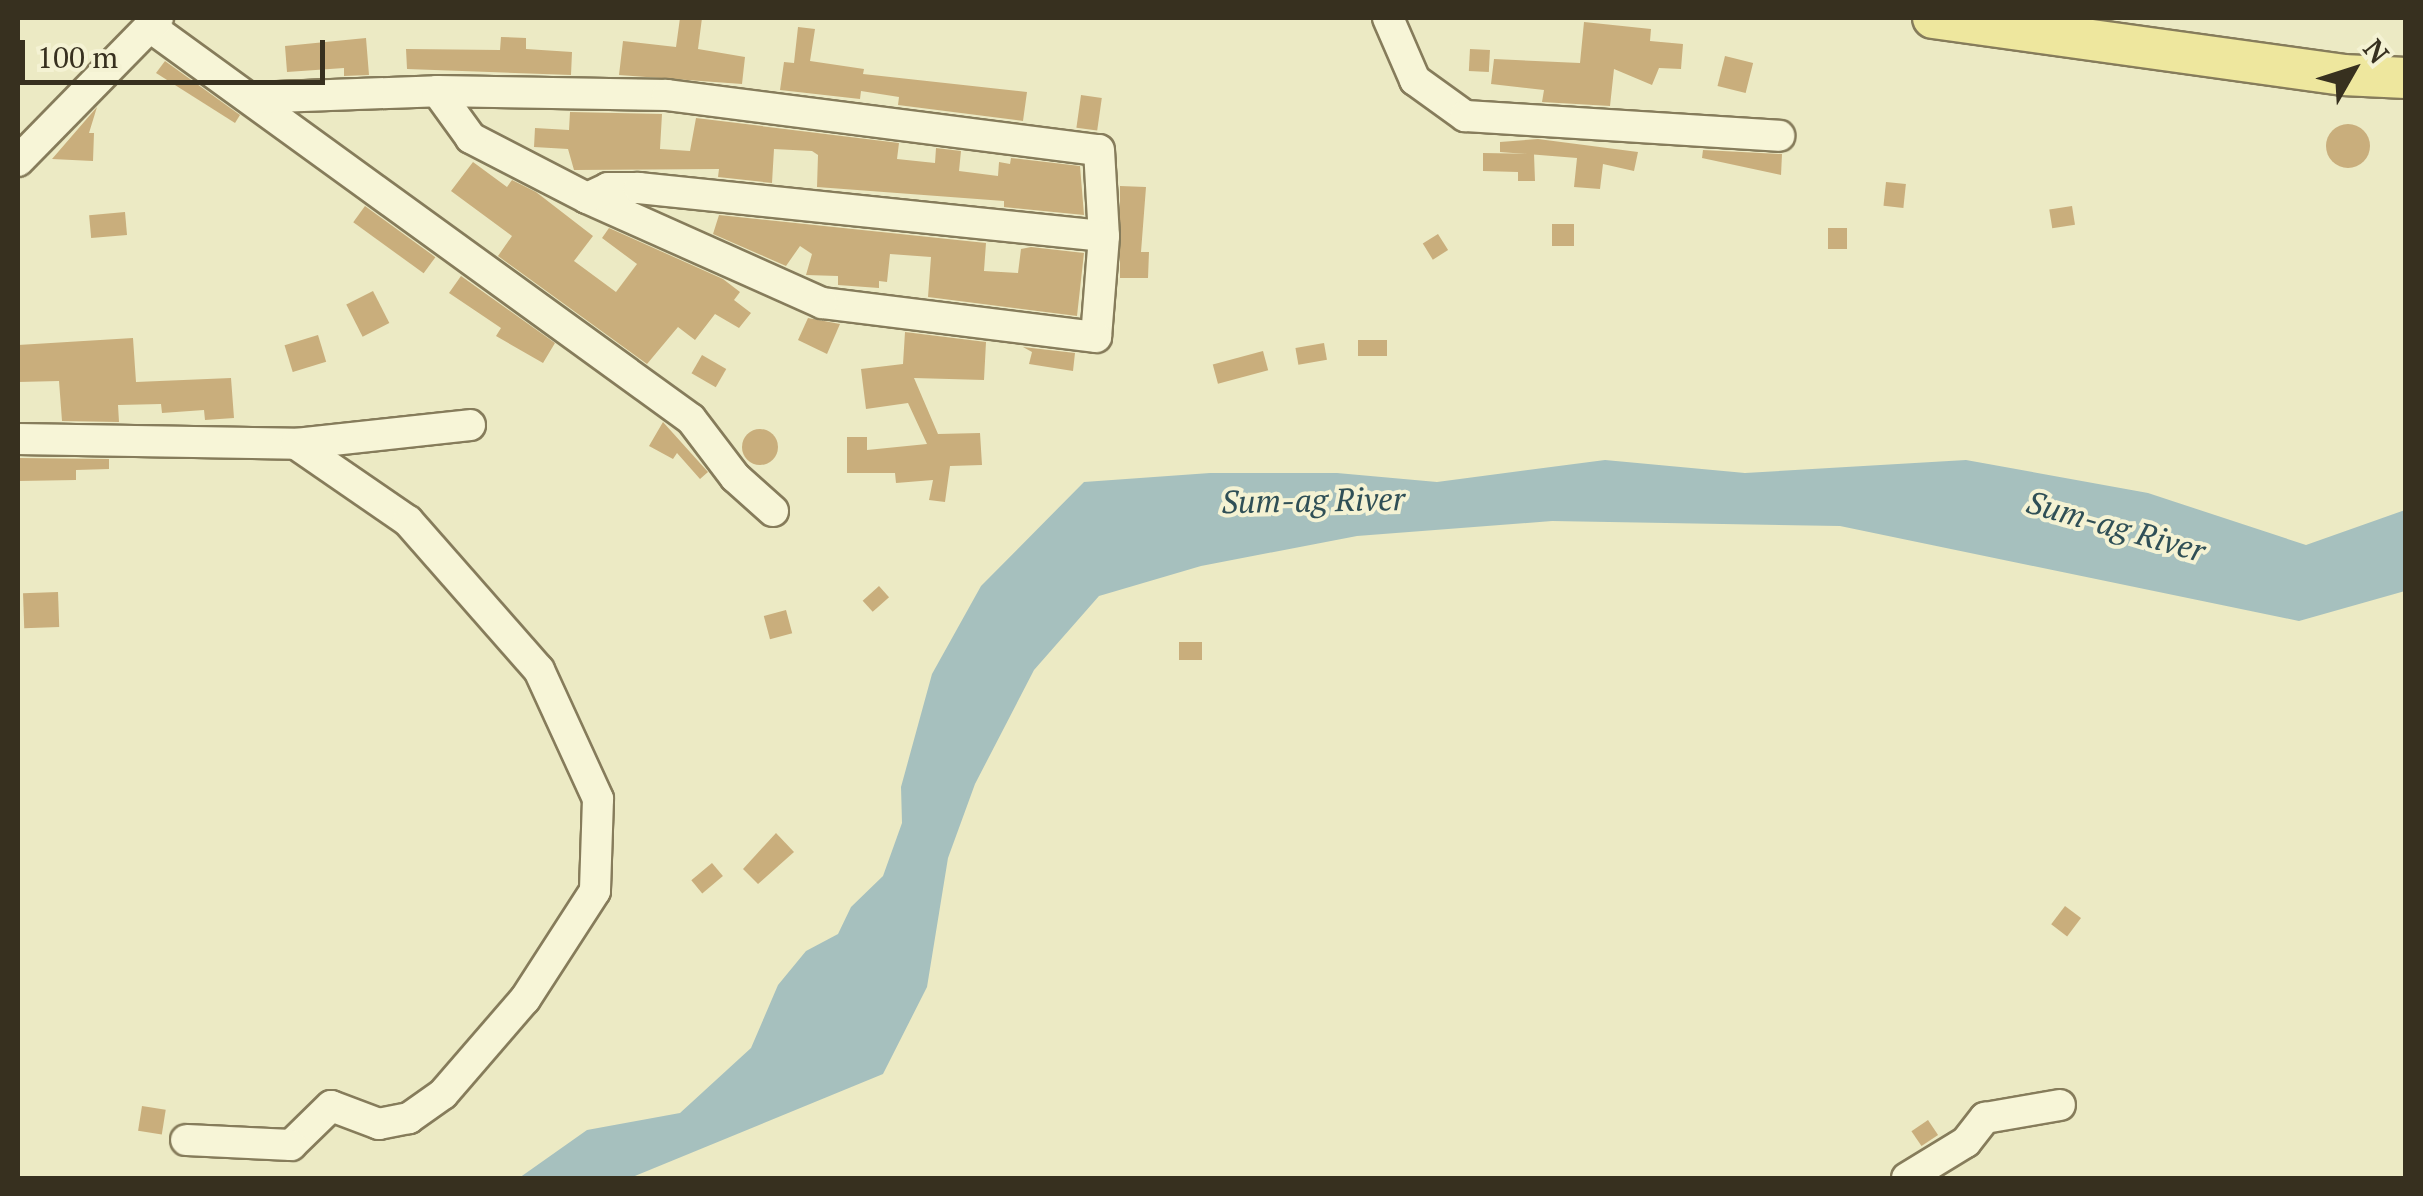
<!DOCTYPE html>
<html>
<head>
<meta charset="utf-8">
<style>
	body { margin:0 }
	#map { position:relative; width:2423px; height:1196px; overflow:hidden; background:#eceac4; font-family:"PT Serif",serif }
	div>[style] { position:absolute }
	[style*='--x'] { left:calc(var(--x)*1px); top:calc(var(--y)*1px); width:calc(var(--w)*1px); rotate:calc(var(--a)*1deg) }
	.water>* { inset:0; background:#a6c0be }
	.building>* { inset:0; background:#c9ae7c; transform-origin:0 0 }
	.round { border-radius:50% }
	.roads { filter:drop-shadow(2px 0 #867c5b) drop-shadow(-2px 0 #867c5b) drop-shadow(0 2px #867c5b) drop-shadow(0 -2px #867c5b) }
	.minor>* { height:30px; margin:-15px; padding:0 15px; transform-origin:15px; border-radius:15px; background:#f7f5d7 }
	.major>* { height:40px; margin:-20px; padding:0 20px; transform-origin:20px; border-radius:20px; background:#eee79e }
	span { translate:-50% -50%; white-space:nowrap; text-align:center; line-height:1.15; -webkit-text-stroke:8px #f4f2d3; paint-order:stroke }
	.water-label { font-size:32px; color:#2f4f56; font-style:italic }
	.frame { position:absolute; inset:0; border:20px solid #37301f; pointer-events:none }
	.north { position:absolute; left:2303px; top:20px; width:100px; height:100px; -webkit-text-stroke:8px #f4f2d3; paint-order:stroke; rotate:51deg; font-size:28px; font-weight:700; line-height:40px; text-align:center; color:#37301f }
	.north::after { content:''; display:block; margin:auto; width:35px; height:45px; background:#37301f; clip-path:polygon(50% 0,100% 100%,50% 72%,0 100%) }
	.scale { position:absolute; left:20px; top:40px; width:305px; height:45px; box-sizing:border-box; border:5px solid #37301f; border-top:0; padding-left:12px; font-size:30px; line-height:35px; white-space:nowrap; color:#37301f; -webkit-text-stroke:8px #f4f2d3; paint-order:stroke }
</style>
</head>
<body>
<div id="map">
	<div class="water">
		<div style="clip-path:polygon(1605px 460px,1745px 473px,1966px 460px,2148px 493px,2306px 545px,2405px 510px,2405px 591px,2299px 621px,1840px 526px,1552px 521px,1357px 536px,1201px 566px,1099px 596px,1034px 670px,975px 784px,948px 858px,927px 987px,883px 1074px,630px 1178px,519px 1178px,587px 1130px,680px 1113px,751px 1048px,778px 985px,806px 951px,838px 934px,851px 907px,883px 876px,902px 823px,901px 787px,932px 674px,981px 586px,1084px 482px,1210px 473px,1337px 473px,1437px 482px)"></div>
	</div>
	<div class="building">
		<div style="clip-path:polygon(680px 18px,702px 18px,698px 49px,745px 57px,742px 84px,619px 75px,623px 41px,676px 47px)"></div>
		<div style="clip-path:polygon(1584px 22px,1651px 29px,1650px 41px,1683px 44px,1681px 69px,1659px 68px,1652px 85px,1614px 69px,1610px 106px,1542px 102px,1544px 90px,1491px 84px,1494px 59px,1580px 63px)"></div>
		<div style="clip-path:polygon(798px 27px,815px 29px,810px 61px,864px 69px,863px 74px,1027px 92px,1023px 121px,898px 105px,899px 97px,861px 91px,860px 99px,780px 90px,784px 62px,794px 63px)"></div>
		<div style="clip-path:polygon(501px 37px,526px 38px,526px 49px,572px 52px,571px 75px,407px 69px,406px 49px,500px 50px)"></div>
		<div style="clip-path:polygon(366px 38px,369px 75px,344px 76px,344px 68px,287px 72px,285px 46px)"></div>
		<div style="left:1470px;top:49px;width:20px;height:22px;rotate:3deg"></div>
		<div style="left:1725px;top:56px;width:29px;height:31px;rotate:14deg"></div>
		<div style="clip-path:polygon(165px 61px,240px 115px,235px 123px,156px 73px)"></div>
		<div style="left:1081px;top:95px;width:21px;height:33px;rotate:8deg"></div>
		<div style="clip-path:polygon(97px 107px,89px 133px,94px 133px,93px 161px,52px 159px)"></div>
		<div style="clip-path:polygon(570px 112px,662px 114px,660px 149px,690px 151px,696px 118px,899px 143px,897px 159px,935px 163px,936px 148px,961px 151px,959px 171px,998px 176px,999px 162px,1010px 164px,1011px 158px,1080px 166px,1084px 215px,1004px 207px,1004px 201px,817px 187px,818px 155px,812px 151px,774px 149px,772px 183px,718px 177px,719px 169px,574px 170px,568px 149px,534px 147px,535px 128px,569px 130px)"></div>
		<div class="round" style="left:2326px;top:124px;width:44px;height:44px"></div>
		<div style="clip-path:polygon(1538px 139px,1638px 152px,1634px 171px,1603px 164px,1600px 189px,1574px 187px,1577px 158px,1500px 152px,1500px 142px)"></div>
		<div style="clip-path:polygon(1703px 150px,1782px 154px,1781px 175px,1702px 158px)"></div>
		<div style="clip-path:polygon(1483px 153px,1534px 154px,1535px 181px,1518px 181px,1518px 172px,1483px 171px)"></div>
		<div style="clip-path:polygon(473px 162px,507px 187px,512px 180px,536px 192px,593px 236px,574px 261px,616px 292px,637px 264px,602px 238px,609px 228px,723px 279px,740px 292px,734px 300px,751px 313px,739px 328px,715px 314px,695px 340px,678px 327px,647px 364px,498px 256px,512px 236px,451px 191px)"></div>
		<div style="left:1886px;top:182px;width:20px;height:24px;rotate:6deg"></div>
		<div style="clip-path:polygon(1120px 186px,1146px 187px,1141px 252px,1149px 252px,1148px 278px,1120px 278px)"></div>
		<div style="left:365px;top:206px;width:87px;height:20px;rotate:36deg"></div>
		<div style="left:2072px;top:206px;width:19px;height:23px;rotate:81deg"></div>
		<div style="left:125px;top:212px;width:23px;height:36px;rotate:85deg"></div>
		<div style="clip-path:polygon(719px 215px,986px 243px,984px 271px,1018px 273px,1021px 249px,1031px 247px,1084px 253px,1077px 316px,928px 297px,931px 257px,890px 254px,887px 282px,879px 281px,879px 288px,838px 285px,838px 276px,806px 275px,812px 254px,800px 246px,786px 266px,713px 234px)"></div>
		<div style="left:1552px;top:224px;width:22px;height:22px"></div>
		<div style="left:1828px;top:228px;width:19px;height:21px"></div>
		<div style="left:1438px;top:234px;width:19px;height:18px;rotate:58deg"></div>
		<div style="clip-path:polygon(461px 276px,555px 343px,543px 363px,496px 336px,501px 328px,449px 293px)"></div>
		<div style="left:373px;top:291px;width:36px;height:30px;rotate:63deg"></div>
		<div style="clip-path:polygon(808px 318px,840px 324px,827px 354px,798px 340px)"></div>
		<div style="clip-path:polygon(905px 332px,986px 342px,984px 380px,914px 378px,938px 434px,980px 433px,982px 465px,950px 466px,945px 502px,929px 500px,933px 480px,896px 483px,895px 473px,847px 473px,847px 437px,867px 437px,867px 450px,927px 444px,908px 403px,866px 409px,861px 369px,903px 364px)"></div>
		<div style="left:318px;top:335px;width:28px;height:35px;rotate:73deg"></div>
		<div style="clip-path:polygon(133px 338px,136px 382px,231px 378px,234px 418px,205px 420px,204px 410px,162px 413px,161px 404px,118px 405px,119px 422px,62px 421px,59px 381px,18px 382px,18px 345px)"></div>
		<div style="left:1358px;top:340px;width:29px;height:16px"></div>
		<div style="left:1324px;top:343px;width:17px;height:29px;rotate:80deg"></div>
		<div style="clip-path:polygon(1023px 347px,1075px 353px,1073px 371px,1029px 364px,1032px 352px)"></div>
		<div style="left:1263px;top:351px;width:20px;height:52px;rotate:75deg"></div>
		<div style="left:702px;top:355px;width:28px;height:21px;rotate:30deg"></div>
		<div style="clip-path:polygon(663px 422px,708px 472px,700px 479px,677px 453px,673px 459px,649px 446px)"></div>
		<div class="round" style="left:742px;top:429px;width:36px;height:36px"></div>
		<div style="clip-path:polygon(18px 458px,109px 459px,109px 469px,76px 470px,76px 480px,18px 481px)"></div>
		<div style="left:879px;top:586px;width:15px;height:22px;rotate:48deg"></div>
		<div style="left:58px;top:592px;width:35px;height:35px;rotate:88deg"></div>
		<div style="left:786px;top:610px;width:24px;height:23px;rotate:75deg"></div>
		<div style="left:1202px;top:642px;width:18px;height:23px;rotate:90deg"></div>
		<div style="clip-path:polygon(776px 833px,794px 852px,758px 884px,743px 869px)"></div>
		<div style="left:712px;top:863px;width:17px;height:27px;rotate:50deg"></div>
		<div style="left:2065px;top:906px;width:20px;height:23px;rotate:37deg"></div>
		<div style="left:142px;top:1106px;width:24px;height:25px;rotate:9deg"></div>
		<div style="left:1928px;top:1120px;width:18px;height:20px;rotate:56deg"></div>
	</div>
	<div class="roads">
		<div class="minor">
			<div style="--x:1388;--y:18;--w:68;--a:66.5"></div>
			<div style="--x:1415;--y:80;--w:62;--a:35.8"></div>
			<div style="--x:1465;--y:116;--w:315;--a:3.6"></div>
			<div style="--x:149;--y:26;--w:669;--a:35.95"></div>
			<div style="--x:691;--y:419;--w:73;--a:52.8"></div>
			<div style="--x:735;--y:477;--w:51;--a:41.8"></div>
			<div style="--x:250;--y:98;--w:187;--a:-2.1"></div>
			<div style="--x:437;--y:91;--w:230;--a:1"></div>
			<div style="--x:667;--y:95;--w:435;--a:7.3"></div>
			<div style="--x:1099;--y:150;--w:86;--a:86.7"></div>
			<div style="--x:1104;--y:236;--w:101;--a:94.5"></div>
			<div style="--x:1096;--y:337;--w:276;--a:-172.9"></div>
			<div style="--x:822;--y:303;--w:257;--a:-155.9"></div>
			<div style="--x:587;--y:198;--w:131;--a:-152.7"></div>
			<div style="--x:471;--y:138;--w:58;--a:-125.9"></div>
			<div style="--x:18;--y:161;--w:200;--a:-45.6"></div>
			<div style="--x:587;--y:198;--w:23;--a:-25"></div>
			<div style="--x:608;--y:188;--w:31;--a:0"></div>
			<div style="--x:639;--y:188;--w:467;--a:5.9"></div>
			<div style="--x:18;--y:439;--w:278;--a:1"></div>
			<div style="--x:296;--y:444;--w:136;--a:34.5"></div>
			<div style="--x:408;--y:521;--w:198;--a:48.7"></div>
			<div style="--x:539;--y:670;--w:142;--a:65.4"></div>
			<div style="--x:598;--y:799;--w:92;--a:91.9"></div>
			<div style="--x:595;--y:891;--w:129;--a:122.9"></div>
			<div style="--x:525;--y:999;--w:125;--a:130.8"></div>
			<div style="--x:443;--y:1094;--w:42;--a:144.8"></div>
			<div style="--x:409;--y:1118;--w:31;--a:169"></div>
			<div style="--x:379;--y:1124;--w:51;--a:-159.4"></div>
			<div style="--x:331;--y:1106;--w:56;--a:135.7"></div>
			<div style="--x:291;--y:1145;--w:105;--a:-177.3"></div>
			<div style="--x:296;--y:444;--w:175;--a:-6.2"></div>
			<div style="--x:1907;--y:1178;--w:69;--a:-31.4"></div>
			<div style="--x:1966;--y:1142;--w:31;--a:-52"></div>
			<div style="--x:1985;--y:1118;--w:76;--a:-9.8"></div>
		</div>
		<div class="major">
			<div style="--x:1933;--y:18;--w:414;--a:7.9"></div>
			<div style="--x:2343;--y:75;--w:63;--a:2.7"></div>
		</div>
	</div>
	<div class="water-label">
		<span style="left:1313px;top:500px;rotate:-1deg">Sum-ag River</span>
		<span style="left:2116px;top:526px;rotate:16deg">Sum-ag River</span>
	</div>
	<div class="frame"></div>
	<div class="north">N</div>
	<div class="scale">100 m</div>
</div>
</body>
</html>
